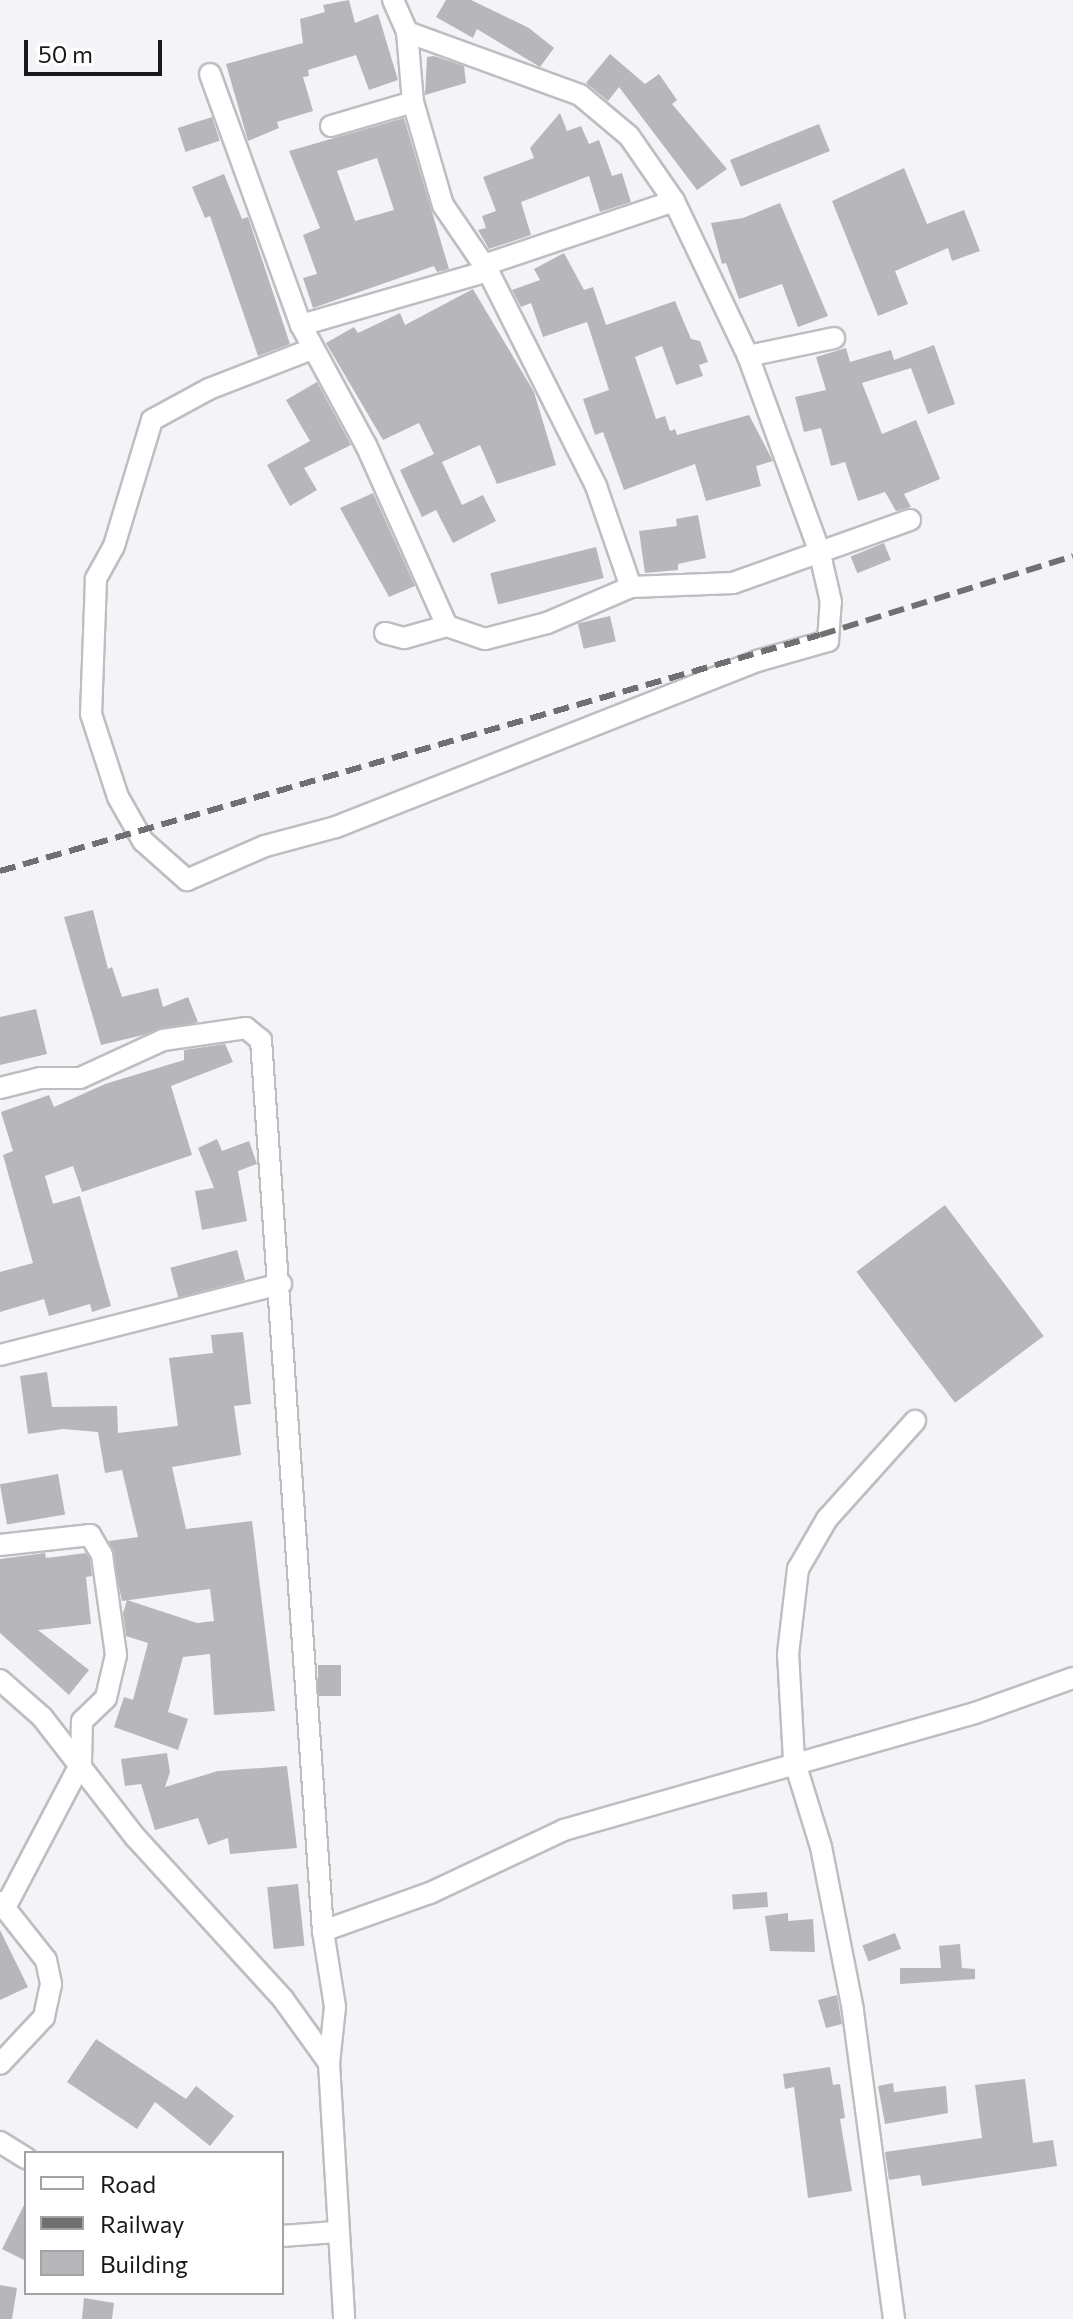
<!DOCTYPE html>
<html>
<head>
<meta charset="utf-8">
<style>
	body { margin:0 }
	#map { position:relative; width:1073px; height:2319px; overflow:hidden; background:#f3f3f8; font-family:Commissioner,sans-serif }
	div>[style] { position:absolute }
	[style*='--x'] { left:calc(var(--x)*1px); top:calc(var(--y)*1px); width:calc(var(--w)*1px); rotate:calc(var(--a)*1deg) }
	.building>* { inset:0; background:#b7b7bb; transform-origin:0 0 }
	.roads { filter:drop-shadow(2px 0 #bebec2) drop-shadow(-2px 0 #bebec2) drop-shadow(0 2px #bebec2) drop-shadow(0 -2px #bebec2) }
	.street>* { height:20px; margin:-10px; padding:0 10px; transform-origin:10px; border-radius:10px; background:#fff }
	.rail>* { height:6px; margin-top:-3px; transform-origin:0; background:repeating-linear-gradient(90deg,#707073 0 16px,transparent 0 24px) }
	span { translate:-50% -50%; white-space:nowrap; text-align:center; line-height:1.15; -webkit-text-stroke:7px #fff; paint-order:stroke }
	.legend { position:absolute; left:24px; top:2151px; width:260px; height:144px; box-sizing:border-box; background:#fff; border:2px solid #a3a3a4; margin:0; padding:10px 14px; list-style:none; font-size:24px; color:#19191b }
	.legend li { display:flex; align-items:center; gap:16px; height:40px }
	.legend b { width:40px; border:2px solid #a3a3a4 }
	.scale { position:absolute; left:24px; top:40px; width:138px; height:36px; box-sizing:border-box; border:4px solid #19191b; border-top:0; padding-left:10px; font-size:24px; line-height:28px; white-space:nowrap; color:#19191b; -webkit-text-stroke:6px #fff; paint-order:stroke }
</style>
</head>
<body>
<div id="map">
	<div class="building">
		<div style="clip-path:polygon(349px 0,355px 23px,378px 14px,398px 80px,369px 90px,356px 55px,308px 70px,309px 76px,303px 77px,313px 111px,277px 122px,279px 128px,248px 141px,226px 64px,303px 43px,300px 19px,325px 12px,323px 5px)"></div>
		<div style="clip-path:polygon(446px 0,471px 0,529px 28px,554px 48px,540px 67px,477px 29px,473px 38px,436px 17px)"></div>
		<div style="clip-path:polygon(610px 54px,645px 84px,659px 74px,677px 100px,672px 104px,727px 169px,697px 190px,619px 87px,608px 101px,586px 83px)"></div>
		<div style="clip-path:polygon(434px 56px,464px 66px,466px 83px,425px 95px,427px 57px)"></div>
		<div style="clip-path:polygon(560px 113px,567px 131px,581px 126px,589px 144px,599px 140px,612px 176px,622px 173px,631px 202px,600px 212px,589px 176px,521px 202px,531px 235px,489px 249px,478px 230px,486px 228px,482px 216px,496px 211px,483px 177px,534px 158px,530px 148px)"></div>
		<div style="left:212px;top:117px;width:25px;height:36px;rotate:72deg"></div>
		<div style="clip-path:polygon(evenodd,404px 118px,449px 269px,437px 272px,434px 266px,313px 308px,303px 278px,317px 274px,303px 235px,320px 228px,289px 151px,404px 118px,377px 158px,394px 210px,355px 221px,337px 171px,377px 158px)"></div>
		<div style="left:819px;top:124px;width:29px;height:96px;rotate:68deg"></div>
		<div style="clip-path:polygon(904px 168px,927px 224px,964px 210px,980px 251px,952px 261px,948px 248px,895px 271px,908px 304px,878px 316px,832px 201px)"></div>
		<div style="clip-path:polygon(224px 174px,242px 219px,248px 217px,290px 344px,258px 356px,210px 216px,205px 218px,192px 187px)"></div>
		<div style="clip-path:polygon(780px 203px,828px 316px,798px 327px,782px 284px,739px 299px,726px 263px,722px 264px,711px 223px,743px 218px)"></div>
		<div style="clip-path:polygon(564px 253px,584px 290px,593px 287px,606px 325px,675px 301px,691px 339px,700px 341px,708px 362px,699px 365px,703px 376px,676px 385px,662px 346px,635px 357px,656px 419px,665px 416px,670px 431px,675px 429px,677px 435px,749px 415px,773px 461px,756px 466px,761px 486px,706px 501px,695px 464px,624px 490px,603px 432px,595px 435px,583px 399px,609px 390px,587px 322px,543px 337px,531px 303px,521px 307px,512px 290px,540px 280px,534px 269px)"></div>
		<div style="clip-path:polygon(473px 289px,534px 392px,556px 465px,497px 484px,480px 445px,442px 462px,462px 505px,483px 495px,496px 521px,453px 543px,436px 510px,422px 517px,400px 470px,434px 454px,419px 423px,383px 440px,326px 343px,354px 327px,358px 333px,400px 313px,405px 325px)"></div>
		<div style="clip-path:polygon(934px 345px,955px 404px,928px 414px,911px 368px,862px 383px,882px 434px,916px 420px,940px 479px,904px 494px,911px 507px,896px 511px,885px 492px,858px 501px,845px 462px,831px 466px,821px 428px,804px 432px,795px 397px,826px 390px,816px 357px,846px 348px,850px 362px,891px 350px,894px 360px)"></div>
		<div style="clip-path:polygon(317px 382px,351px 445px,304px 468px,317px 490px,290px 506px,267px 465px,310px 441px,286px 400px)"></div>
		<div style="clip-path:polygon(373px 493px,415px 586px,389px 597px,340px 508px)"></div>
		<div style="clip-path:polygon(698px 515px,706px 558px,678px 564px,678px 570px,645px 573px,639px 531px,677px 526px,676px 519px)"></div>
		<div style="left:884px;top:543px;width:18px;height:36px;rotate:68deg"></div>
		<div style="left:596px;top:547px;width:32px;height:109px;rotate:76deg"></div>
		<div style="left:610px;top:616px;width:26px;height:33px;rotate:77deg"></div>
		<div style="clip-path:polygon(93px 910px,108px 969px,112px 967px,122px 997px,158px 988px,163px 1007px,188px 997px,198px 1022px,101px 1045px,64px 917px)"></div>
		<div style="clip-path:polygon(36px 1009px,47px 1054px,0 1065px,0 1017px)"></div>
		<div style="clip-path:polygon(225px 1044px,233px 1062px,171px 1086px,192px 1155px,82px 1192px,73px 1166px,45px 1176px,53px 1204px,80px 1196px,111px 1306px,92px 1312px,90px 1304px,49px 1316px,44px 1299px,0 1312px,0 1272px,33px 1263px,3px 1155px,13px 1151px,1px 1112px,49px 1095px,54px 1107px,105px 1084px,184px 1060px,184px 1050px)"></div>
		<div style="clip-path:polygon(217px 1139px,222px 1151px,249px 1141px,257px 1164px,238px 1171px,247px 1221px,202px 1230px,195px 1191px,214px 1188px,198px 1148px)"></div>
		<div style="left:945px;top:1205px;width:164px;height:111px;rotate:53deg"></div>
		<div style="left:237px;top:1250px;width:31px;height:69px;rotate:75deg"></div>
		<div style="clip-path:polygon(243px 1332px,251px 1404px,234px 1406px,241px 1455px,172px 1467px,186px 1529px,252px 1521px,275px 1711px,214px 1715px,210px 1654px,183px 1657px,168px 1712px,188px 1719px,178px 1750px,114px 1727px,124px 1697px,133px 1700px,148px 1643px,126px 1636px,123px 1613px,127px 1600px,197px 1623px,214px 1621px,210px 1589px,122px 1601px,109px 1541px,138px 1537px,122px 1470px,105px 1473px,98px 1432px,63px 1429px,28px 1434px,20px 1376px,47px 1372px,52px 1407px,117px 1406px,118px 1433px,178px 1426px,169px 1358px,213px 1353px,211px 1335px)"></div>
		<div style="left:58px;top:1474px;width:41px;height:59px;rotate:80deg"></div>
		<div style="clip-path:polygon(45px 1553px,46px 1558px,86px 1553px,90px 1559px,92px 1576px,86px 1577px,91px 1624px,38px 1630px,89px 1670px,69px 1695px,0 1633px,0 1559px)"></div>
		<div style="left:318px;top:1665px;width:23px;height:31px"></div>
		<div style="clip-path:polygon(167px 1753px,170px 1772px,165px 1787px,218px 1771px,287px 1766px,297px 1848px,230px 1854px,228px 1838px,208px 1845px,198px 1818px,155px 1830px,141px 1784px,125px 1786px,121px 1759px)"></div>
		<div style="left:298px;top:1884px;width:62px;height:31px;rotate:84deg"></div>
		<div style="left:767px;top:1892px;width:15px;height:35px;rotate:86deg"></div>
		<div style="clip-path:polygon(788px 1913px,788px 1921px,813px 1919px,815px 1952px,770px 1951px,765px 1916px)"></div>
		<div style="clip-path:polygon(0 1930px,28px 1987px,0 2000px)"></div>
		<div style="left:895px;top:1933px;width:17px;height:35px;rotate:69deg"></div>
		<div style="clip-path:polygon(960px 1944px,962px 1968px,975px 1969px,975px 1979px,900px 1984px,900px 1968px,941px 1968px,939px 1946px)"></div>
		<div style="clip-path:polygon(837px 1995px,842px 2024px,826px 2028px,818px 2000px)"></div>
		<div style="clip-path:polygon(96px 2039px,186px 2099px,196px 2086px,234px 2116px,210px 2146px,155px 2102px,137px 2129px,67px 2082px)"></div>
		<div style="clip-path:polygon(830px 2067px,833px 2085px,840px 2084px,845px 2118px,840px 2119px,852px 2191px,808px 2198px,794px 2087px,785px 2089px,783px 2074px)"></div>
		<div style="clip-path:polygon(1025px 2079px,1033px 2143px,1053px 2140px,1057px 2166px,922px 2186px,920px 2175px,889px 2180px,885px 2152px,982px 2138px,975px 2085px)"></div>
		<div style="clip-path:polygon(893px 2083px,894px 2092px,946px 2086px,948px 2113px,885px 2124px,878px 2086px)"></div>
		<div style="clip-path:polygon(26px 2201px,26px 2261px,2px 2249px)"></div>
		<div style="clip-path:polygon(0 2285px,17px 2288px,12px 2319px,0 2319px)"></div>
		<div style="clip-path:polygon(84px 2298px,114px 2303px,112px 2319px,82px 2319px)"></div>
	</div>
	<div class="roads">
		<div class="street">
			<div style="--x:393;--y:0;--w:35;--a:66"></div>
			<div style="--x:407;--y:32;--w:70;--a:85.1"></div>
			<div style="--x:413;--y:102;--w:107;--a:73.8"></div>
			<div style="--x:443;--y:205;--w:80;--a:55.7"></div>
			<div style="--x:210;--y:74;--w:267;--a:70.1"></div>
			<div style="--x:301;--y:325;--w:136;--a:61.6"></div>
			<div style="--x:366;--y:445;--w:198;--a:65.9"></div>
			<div style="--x:447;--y:626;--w:40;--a:18.9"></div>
			<div style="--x:485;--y:639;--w:64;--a:-14.5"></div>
			<div style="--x:547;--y:623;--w:91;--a:-23.2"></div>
			<div style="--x:331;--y:126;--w:85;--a:-16.3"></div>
			<div style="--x:484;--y:265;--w:200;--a:-18.6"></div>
			<div style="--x:301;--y:325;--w:195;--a:-16.1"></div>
			<div style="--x:488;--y:271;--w:241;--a:63.3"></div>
			<div style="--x:596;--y:486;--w:107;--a:70.9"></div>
			<div style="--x:631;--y:587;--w:102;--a:-2.2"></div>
			<div style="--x:733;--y:583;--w:188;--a:-19.6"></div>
			<div style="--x:312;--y:349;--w:110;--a:158.8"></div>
			<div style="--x:209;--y:389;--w:65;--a:151.5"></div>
			<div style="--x:152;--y:420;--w:132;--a:106.8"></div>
			<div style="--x:114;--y:546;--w:38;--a:119"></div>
			<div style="--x:96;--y:579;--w:135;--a:92.1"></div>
			<div style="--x:91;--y:714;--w:87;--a:72"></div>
			<div style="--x:118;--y:797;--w:51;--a:60.4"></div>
			<div style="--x:143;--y:841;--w:59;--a:41.6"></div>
			<div style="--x:187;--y:880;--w:85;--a:-23.6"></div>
			<div style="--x:265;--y:846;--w:73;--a:-15"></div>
			<div style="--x:336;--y:827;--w:453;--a:-21.5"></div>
			<div style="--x:757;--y:661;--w:74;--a:-15.7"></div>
			<div style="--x:828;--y:641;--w:39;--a:-86"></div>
			<div style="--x:831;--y:602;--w:53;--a:-103"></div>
			<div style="--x:819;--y:550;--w:207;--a:-110.1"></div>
			<div style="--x:748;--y:356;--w:172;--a:-115.5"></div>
			<div style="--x:674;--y:201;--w:79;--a:-124.7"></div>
			<div style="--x:629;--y:136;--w:64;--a:-140.1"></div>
			<div style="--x:580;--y:95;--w:184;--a:-160"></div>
			<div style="--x:748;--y:356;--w:88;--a:-11.8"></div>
			<div style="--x:385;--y:633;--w:20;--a:15"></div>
			<div style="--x:404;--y:638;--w:45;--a:-15.6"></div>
			<div style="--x:0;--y:1088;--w:41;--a:-14"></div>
			<div style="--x:40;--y:1078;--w:40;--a:0"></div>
			<div style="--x:80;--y:1078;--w:91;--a:-24.6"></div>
			<div style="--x:163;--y:1040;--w:84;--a:-8.2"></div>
			<div style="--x:246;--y:1028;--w:19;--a:39"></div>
			<div style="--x:261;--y:1040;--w:893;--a:86.02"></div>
			<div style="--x:323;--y:1931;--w:77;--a:81"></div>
			<div style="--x:335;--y:2007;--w:56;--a:96.1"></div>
			<div style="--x:329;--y:2063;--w:256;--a:86.6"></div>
			<div style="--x:0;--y:1355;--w:290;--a:-14.2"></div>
			<div style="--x:0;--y:1545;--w:91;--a:-6.3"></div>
			<div style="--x:90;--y:1535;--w:23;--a:59"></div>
			<div style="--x:102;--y:1555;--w:101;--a:82"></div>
			<div style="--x:116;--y:1655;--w:44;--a:103.1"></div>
			<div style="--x:106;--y:1698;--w:33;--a:136"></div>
			<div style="--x:82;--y:1721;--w:42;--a:91.4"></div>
			<div style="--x:81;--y:1763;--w:164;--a:117.7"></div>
			<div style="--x:0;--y:1680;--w:56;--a:41.4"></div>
			<div style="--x:42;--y:1717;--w:153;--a:52.2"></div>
			<div style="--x:136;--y:1838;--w:218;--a:47.6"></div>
			<div style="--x:283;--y:1999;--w:79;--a:54.3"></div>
			<div style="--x:0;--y:1902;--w:74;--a:51.6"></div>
			<div style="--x:46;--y:1960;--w:25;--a:78"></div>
			<div style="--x:51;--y:1984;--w:34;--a:102"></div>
			<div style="--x:44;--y:2017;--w:64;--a:133.1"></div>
			<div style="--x:323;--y:1931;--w:114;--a:-19.6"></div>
			<div style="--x:430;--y:1893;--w:148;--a:-25.2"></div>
			<div style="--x:564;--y:1830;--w:427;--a:-15.9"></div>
			<div style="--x:975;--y:1713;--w:104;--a:-19.7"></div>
			<div style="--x:0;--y:2142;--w:31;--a:32"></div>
			<div style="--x:282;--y:2236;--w:54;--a:-4.2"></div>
			<div style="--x:894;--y:2319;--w:312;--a:-97.6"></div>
			<div style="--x:853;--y:2010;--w:166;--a:-101.1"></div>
			<div style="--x:821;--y:1847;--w:91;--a:-107.2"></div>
			<div style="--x:794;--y:1760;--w:106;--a:-93.2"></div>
			<div style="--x:788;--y:1654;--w:86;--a:-83.3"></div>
			<div style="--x:798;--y:1569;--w:58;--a:-59.9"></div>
			<div style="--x:827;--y:1519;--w:132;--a:-48.1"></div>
		</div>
	</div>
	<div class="rail">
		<div style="--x:0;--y:871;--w:853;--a:-16.06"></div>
		<div style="--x:820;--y:635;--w:265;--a:-17.3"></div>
	</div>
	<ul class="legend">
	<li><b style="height:10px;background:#fff"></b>Road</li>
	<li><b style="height:10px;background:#707073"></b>Railway</li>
	<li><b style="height:22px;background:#b7b7bb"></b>Building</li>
	</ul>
	<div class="scale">50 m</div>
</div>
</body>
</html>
